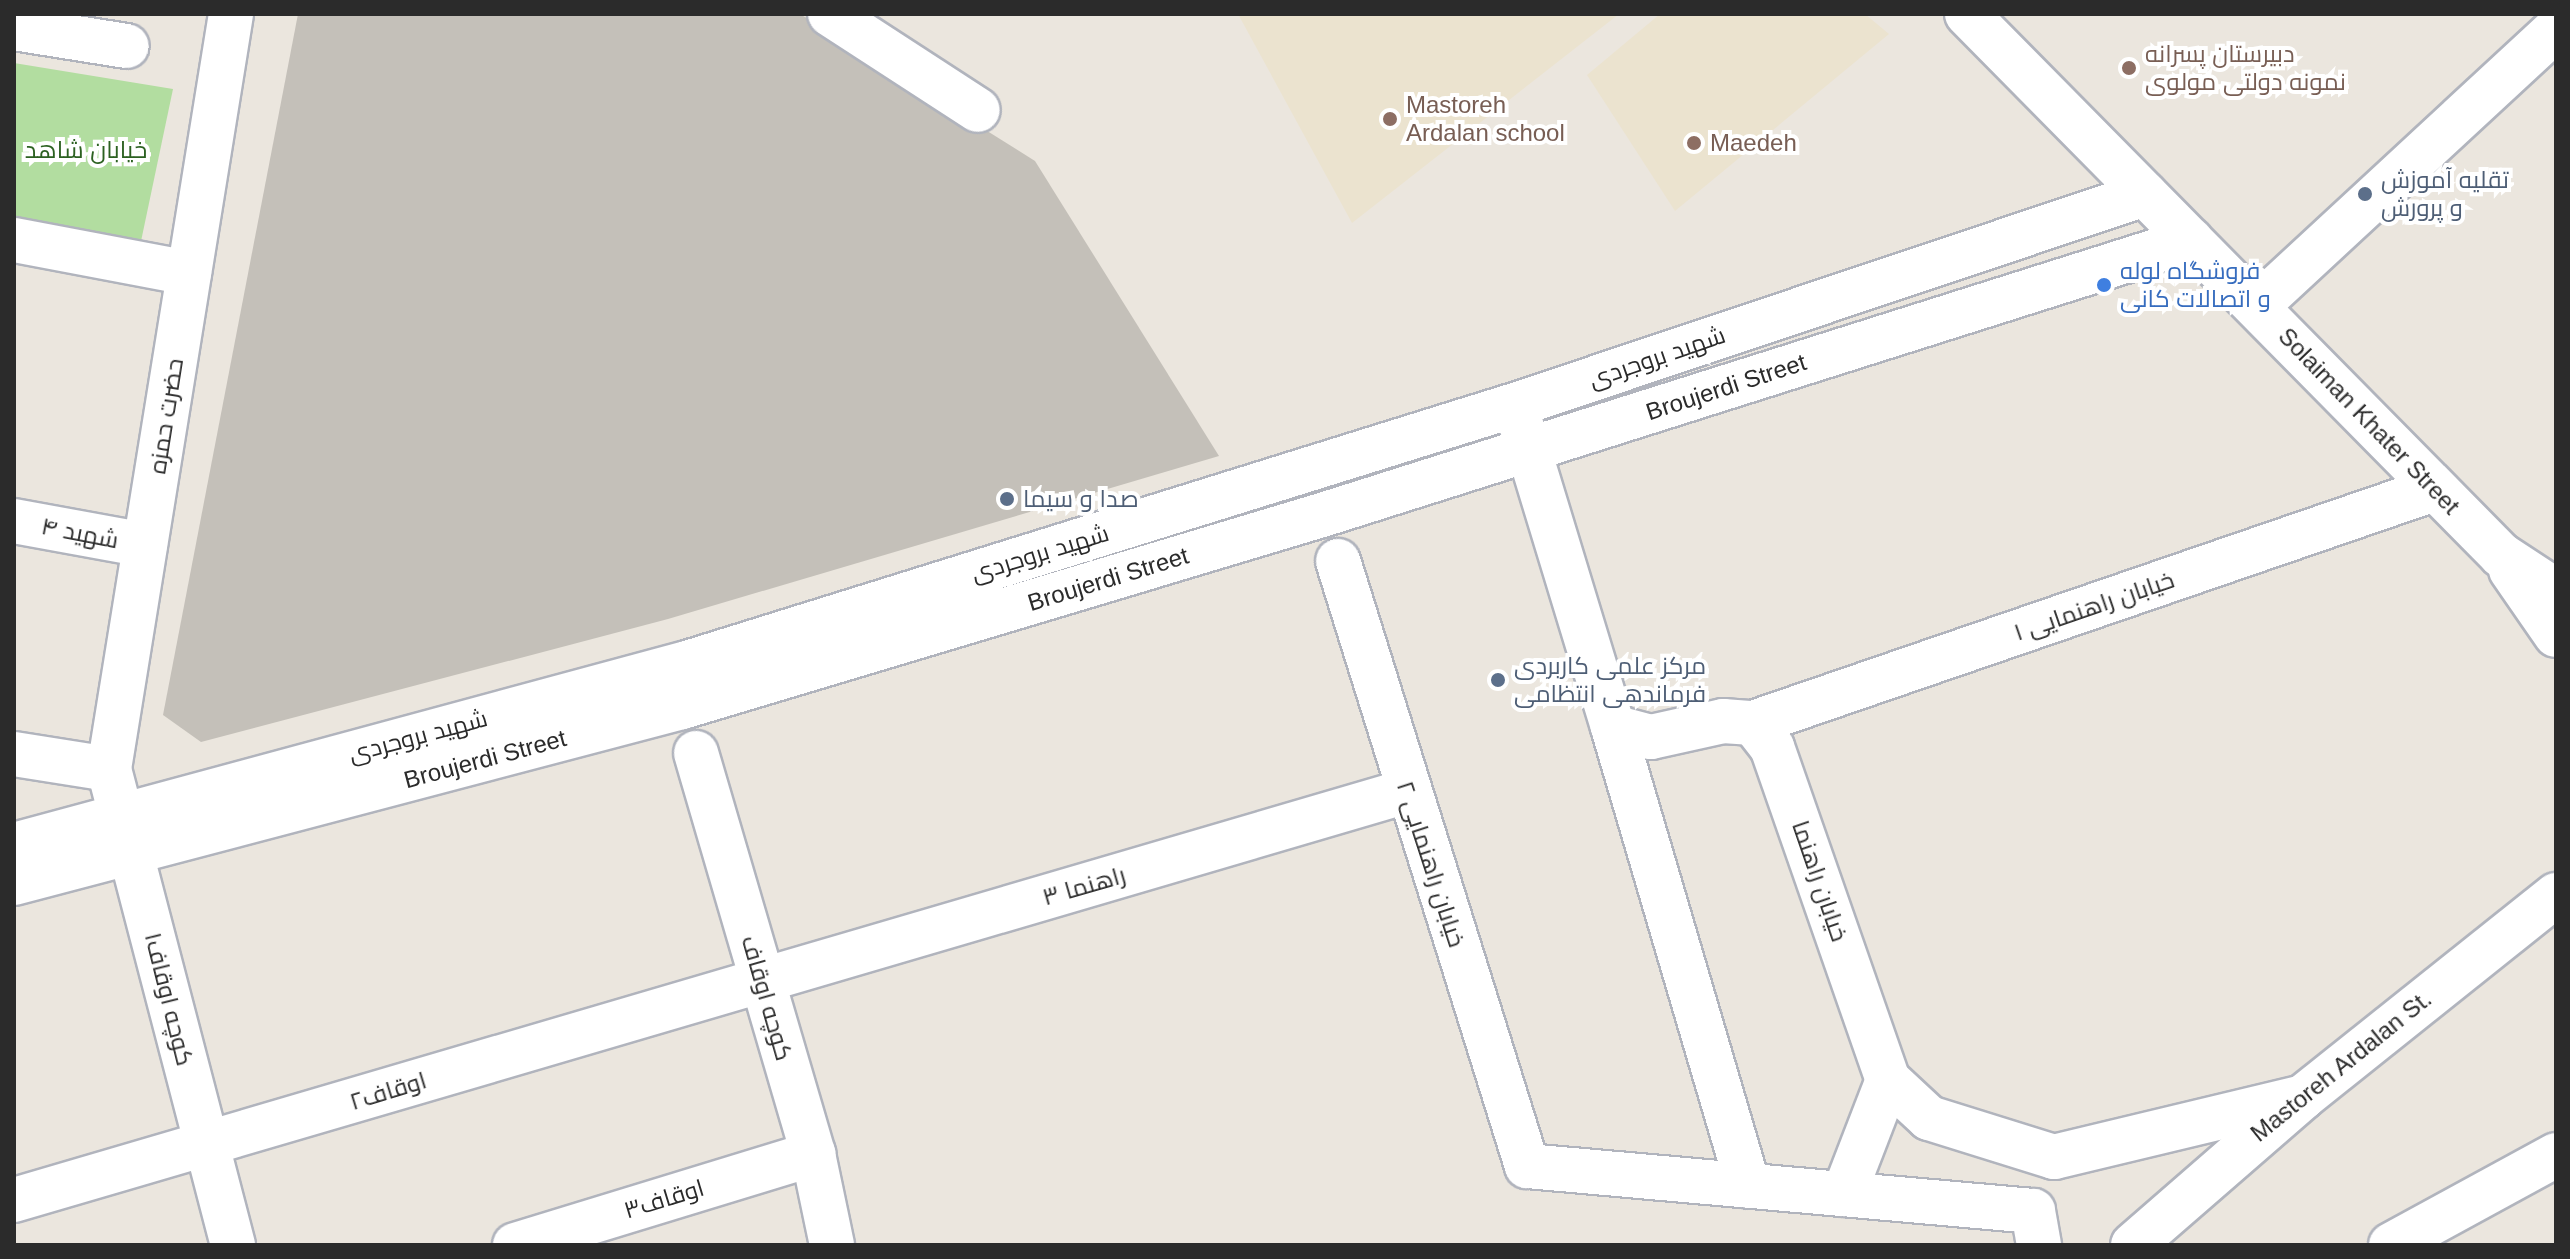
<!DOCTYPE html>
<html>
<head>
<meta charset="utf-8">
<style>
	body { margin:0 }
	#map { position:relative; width:2570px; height:1259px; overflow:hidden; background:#ebe6de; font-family:Arial,Cairo,sans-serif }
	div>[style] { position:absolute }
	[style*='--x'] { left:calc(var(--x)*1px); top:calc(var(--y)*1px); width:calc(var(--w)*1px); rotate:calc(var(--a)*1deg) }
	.education>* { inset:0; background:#ebe3cf }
	.green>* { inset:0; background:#b2dda0 }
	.building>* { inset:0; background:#c4c0b9 }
	.roads { filter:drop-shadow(2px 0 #b1b4bd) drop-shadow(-2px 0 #b1b4bd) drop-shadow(0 2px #b1b4bd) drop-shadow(0 -2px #b1b4bd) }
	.minor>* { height:44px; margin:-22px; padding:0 22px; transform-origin:22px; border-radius:22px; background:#fff }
	.dots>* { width:22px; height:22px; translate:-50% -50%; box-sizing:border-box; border:4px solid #fff; border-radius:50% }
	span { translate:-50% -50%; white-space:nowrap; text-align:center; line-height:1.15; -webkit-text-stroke:8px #fff; paint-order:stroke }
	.education-label { font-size:24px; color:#785e54 }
	.left { translate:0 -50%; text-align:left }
	.park-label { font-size:24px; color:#2c6121 }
	.service-label { font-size:24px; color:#4e5e75 }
	.shop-label { font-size:24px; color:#366cbe }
	.street-label { font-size:24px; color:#2b2b2b }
	.frame { position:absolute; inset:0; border:16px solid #2b2b2b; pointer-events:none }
</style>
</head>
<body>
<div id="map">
	<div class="education">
		<div style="clip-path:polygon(1238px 14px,1619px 14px,1352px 223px)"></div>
		<div style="clip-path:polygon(1660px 14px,1865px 14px,1889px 34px,1675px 211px,1587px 75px)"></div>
	</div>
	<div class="green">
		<div style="clip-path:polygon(14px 63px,173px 89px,140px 246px,14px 223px)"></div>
	</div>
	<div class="building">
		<div style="clip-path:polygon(298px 14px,800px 14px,1035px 161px,1219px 456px,668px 619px,201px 742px,163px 715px)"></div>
	</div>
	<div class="roads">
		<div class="minor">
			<div style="--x:231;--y:14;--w:765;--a:99.18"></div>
			<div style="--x:109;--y:769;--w:492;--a:75.4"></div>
			<div style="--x:830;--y:14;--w:176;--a:33"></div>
			<div style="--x:1967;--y:14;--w:760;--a:45.37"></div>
			<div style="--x:2501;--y:555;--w:66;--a:33.2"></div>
			<div style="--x:14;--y:28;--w:114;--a:9.1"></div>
			<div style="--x:14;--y:240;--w:178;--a:10.7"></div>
			<div style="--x:2257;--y:306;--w:408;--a:-42.8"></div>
			<div style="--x:1520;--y:421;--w:320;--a:73.1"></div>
			<div style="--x:1613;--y:727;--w:39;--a:15"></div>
			<div style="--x:1651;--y:737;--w:74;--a:-12.5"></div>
			<div style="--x:1723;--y:721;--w:30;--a:4"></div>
			<div style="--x:1753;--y:723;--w:31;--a:52"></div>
			<div style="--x:1772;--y:747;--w:353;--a:70.8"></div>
			<div style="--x:1888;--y:1080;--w:56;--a:42.8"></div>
			<div style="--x:1929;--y:1118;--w:131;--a:17.3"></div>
			<div style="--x:2054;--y:1157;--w:256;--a:-13.5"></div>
			<div style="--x:14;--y:521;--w:133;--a:10.4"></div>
			<div style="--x:1338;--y:561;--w:634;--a:72.65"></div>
			<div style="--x:1527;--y:1166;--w:508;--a:5.08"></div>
			<div style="--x:2033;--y:1211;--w:35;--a:80"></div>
			<div style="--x:2511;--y:570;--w:79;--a:55.3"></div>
			<div style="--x:1753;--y:723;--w:720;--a:-18.96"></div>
			<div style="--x:1613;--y:727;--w:478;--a:73.6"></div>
			<div style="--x:696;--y:753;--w:418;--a:73.7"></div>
			<div style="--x:813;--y:1154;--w:93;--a:78.2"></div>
			<div style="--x:14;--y:754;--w:96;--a:9"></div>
			<div style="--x:14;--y:845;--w:697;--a:-15.13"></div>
			<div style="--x:687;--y:663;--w:867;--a:-17.31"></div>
			<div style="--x:1515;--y:405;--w:664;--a:-18.52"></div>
			<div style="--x:14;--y:883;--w:691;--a:-14.76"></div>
			<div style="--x:682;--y:707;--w:668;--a:-16.7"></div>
			<div style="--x:1322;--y:515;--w:911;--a:-17.56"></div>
			<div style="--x:1844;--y:1194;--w:122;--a:-68.9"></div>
			<div style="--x:14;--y:1200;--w:1452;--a:-16.36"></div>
			<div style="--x:515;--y:1245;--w:312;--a:-17"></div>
			<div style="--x:2133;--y:1245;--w:225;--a:-41"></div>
			<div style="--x:2303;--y:1097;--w:324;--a:-38.6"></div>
			<div style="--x:2391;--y:1245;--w:188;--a:-28.6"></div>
		</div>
	</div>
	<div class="dots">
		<div style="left:2129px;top:68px;background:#8d6e63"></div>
		<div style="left:1390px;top:119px;background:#8d6e63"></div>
		<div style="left:1694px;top:143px;background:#8d6e63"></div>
		<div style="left:2365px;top:194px;background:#5c6f8a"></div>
		<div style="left:2104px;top:285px;background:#3f7fe0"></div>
		<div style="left:1007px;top:499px;background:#5c6f8a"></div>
		<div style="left:1498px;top:680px;background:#5c6f8a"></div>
	</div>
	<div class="education-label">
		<span class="left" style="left:2145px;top:68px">دبیرستان پسرانه<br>نمونه دولتی مولوی</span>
		<span class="left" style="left:1406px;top:119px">Mastoreh<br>Ardalan school</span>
		<span class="left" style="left:1710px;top:143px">Maedeh</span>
	</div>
	<div class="park-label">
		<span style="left:86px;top:150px">خیابان شاهد</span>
	</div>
	<div class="service-label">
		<span class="left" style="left:2381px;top:194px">تقلیه آموزش<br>و پرورش</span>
		<span class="left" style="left:1023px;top:499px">صدا و سیما</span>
		<span class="left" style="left:1514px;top:680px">مرکز علمی کاربردی<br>فرماندهی انتظامی</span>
	</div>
	<div class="shop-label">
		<span class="left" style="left:2120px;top:285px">فروشگاه لوله<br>و اتصالات کانی</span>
	</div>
	<div class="street-label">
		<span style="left:1657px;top:357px;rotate:-19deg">شهید بروجردی</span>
		<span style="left:1726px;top:387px;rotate:-18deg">Broujerdi Street</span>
		<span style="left:166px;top:416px;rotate:-81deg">حضرت حمزه</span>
		<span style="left:2369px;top:421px;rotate:46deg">Solaiman Khater Street</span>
		<span style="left:80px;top:533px;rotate:11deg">شهید ۴</span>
		<span style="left:1040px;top:553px;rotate:-17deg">شهید بروجردی</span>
		<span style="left:1108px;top:579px;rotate:-17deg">Broujerdi Street</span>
		<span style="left:2094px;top:606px;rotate:-19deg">خیابان راهنمایی ۱</span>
		<span style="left:418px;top:736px;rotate:-15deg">شهید بروجردی</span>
		<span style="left:485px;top:759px;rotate:-15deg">Broujerdi Street</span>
		<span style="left:1431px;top:864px;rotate:72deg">خیابان راهنمایی ۲</span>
		<span style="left:1820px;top:881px;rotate:71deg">خیابان راهنما</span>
		<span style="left:1084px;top:886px;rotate:-16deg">راهنما ۳</span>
		<span style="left:767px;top:998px;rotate:74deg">کوچه اوقاف</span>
		<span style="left:169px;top:999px;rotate:76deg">کوچه اوقاف۱</span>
		<span style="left:2341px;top:1066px;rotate:-39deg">Mastoreh Ardalan St.</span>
		<span style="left:388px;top:1091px;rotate:-17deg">اوقاف۲</span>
		<span style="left:664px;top:1199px;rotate:-17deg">اوقاف۳</span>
	</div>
	<div class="frame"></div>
</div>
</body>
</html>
